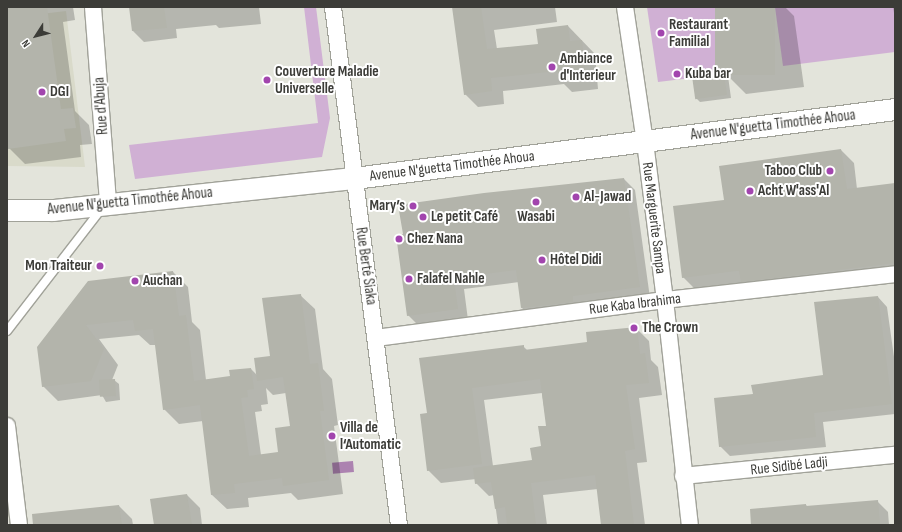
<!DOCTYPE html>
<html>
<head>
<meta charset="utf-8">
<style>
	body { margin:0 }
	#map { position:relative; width:902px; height:532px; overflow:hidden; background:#e3e4db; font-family:"Sofia Sans Condensed",sans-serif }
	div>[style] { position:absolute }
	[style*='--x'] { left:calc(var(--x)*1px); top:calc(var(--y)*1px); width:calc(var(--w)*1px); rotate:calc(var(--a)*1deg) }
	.built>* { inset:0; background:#d9daca }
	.green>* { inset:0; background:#d0b0d4 }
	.water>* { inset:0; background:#ac82b0; transform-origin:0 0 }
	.shadow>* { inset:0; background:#0003 }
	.building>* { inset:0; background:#b3b4ab; transform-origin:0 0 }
	.roads { filter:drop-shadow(1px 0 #a1a299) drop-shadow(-1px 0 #a1a299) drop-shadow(0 1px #a1a299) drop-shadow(0 -1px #a1a299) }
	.service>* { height:8px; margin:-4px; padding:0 4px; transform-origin:4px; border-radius:4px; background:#fff }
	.minor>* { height:16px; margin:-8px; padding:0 8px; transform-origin:8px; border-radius:8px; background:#fff }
	.tertiary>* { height:21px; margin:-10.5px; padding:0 10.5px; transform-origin:10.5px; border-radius:10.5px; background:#fff }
	.dots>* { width:11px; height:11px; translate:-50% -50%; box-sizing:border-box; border:2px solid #fff; border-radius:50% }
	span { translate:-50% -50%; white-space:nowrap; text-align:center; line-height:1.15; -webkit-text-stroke:4px #fff; paint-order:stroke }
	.poi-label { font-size:15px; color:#3c3c38; font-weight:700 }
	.left { translate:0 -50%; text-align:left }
	.right { translate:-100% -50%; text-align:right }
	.street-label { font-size:15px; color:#3c3c38 }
	.frame { position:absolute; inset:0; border:8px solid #3c3c38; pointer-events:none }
	.north { position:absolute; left:16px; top:16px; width:40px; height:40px; -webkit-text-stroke:3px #fff; paint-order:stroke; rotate:234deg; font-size:11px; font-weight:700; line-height:16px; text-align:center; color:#3c3c38 }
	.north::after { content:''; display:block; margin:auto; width:14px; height:18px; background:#3c3c38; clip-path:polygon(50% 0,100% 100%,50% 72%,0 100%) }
</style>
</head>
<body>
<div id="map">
	<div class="built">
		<div style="clip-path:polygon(66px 11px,85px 167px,7px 166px,7px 18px)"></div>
	</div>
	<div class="green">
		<div style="clip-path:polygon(304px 7px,316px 7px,330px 118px,322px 157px,135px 179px,129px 145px,318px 123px)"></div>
		<div style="clip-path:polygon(647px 7px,715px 7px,724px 74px,658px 82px)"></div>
		<div style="clip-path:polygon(775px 7px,895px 7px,895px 52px,783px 66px)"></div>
	</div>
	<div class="water">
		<div style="left:353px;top:461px;width:11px;height:21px;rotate:85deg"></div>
	</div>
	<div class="shadow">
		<div style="clip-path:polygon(7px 7px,73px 7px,75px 20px,63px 22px,75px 111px,89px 125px,92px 144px,80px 145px,81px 157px,25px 164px,9px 148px,7px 131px)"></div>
		<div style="clip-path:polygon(130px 7px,259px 7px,261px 24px,219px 28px,216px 25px,176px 29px,177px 38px,144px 42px,133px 31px)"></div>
		<div style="clip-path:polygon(453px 7px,555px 7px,557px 22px,494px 30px,497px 49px,539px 45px,568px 26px,595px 54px,598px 89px,572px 92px,564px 84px,503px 91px,504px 104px,478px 107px,465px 94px)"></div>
		<div style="clip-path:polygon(716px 7px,785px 7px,794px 16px,804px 87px,746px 94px,728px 76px,731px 98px,700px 102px,696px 98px,694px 79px,725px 75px)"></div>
		<div style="clip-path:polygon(893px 7px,895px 7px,895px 19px)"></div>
		<div style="clip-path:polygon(841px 150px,854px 163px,857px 189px,895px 184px,895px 276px,696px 290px,683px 277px,725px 201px)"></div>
		<div style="clip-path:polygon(624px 179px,635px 190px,650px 298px,533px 319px,522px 308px,519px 282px,464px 289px,468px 320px,419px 326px,408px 315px,397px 236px)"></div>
		<div style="clip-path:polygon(evenodd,173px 272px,188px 287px,192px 322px,200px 330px,206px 380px,231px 377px,251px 369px,257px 375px,271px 357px,300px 295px,315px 309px,323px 369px,332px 379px,338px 425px,334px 426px,343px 494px,298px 500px,291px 493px,248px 498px,249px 507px,227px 509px,212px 495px,203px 421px,179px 424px,164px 409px,156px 345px,150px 345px,139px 335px,99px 339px,118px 365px,112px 380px,114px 380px,119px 384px,120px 400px,106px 402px,102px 395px,58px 401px,43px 386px,38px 347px,173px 272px,266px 388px,273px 395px,286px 393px,291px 427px,279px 453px,261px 455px,255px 412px,262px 411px,261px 405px,268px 404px,266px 388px)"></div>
		<div style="clip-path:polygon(878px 297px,887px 307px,895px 364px,895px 414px,823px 422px,826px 447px,730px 456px,720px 446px,754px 395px,824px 376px)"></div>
		<div style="clip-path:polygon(evenodd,636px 328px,649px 341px,651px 360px,658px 367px,662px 395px,639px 398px,647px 462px,637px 463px,645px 525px,602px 525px,598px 489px,543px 495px,547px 525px,498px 525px,494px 495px,489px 496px,476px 483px,476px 479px,441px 483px,428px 470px,428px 414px,523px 346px,528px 351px,589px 343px,636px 328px,542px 393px,547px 427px,542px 447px,533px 461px,493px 466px,484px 400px,542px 393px)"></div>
		<div style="clip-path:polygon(187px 495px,200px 508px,202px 525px,155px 525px)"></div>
		<div style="clip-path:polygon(877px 501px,888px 512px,889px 525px,753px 525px,806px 505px,808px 507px)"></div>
		<div style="clip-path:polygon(119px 506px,132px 519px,133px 525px,54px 525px)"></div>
	</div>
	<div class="building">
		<div style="clip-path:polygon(7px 7px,47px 7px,61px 109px,73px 108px,76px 128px,64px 129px,66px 141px,8px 149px)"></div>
		<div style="clip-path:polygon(129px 7px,164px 7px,167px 28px,132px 31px)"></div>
		<div style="clip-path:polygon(452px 7px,481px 7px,487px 49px,538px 44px,536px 29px,568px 25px,570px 41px,582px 40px,586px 77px,559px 80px,558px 71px,491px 78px,492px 91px,464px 95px)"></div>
		<div style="left:715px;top:7px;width:60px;height:68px"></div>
		<div style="left:724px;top:74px;width:21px;height:32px;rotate:82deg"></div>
		<div style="clip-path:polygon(841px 149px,847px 189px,895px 183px,895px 263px,741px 282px,739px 271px,736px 271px,682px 278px,673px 206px,724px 200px,719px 166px)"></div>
		<div style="clip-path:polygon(624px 178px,640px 287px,573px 296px,573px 302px,521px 308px,516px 270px,454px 278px,458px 309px,407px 316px,396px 235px,403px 234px,398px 205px,484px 193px)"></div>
		<div style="clip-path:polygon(173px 271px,179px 316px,186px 315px,194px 381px,230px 376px,229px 370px,251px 368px,254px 389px,247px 390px,248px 397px,241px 398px,249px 456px,278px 452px,275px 428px,290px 426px,283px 377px,257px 381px,254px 358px,270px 356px,262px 298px,301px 294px,310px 364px,318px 363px,324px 411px,320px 411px,329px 480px,283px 486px,282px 478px,234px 484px,235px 493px,211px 495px,200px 405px,163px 410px,153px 329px,135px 331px,133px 320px,86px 325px,104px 349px,91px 381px,42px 387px,37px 347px,88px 281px)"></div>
		<div style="clip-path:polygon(878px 296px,892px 404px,814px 413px,816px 437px,719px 447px,714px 398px,753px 394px,751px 385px,823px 375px,814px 302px)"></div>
		<div style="clip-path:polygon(637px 327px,640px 354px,645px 353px,649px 383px,626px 385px,635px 449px,625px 451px,634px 525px,601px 525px,595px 475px,531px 483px,536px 525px,507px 525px,505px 507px,495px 509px,491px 482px,475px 484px,473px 468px,532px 460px,530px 448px,541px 446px,538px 426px,546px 426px,540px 379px,472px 388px,482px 464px,427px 471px,420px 414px,427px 413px,419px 358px,524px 345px,524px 350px,587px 342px,586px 332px)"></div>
		<div style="left:115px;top:379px;width:17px;height:16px;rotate:87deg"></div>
		<div style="clip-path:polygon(187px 494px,192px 525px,154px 525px,150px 499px)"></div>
		<div style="clip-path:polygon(878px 500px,880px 525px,751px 525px,750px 509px,806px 504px,806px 506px)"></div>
		<div style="clip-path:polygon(119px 505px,122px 525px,33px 525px,32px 514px)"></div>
	</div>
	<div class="roads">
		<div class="service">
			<div style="--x:7;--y:331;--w:155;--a:-52.3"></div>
		</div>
		<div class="minor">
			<div style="--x:93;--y:7;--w:198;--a:85.6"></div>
			<div style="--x:333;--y:7;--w:522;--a:82.74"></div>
			<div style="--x:625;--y:7;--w:136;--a:81.6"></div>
			<div style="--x:645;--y:142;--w:159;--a:82.8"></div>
			<div style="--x:665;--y:300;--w:226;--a:83.7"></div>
			<div style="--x:376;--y:338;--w:291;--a:-7.5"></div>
			<div style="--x:665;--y:300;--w:231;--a:-6.4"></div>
			<div style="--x:7;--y:426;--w:100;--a:83.1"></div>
			<div style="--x:683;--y:476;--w:213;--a:-5.7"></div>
		</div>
		<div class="tertiary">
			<div style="--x:7;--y:210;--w:46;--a:0"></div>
			<div style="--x:53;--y:210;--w:303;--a:-6.1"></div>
			<div style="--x:354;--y:178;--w:545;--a:-7.27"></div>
		</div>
	</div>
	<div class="dots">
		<div style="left:661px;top:33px;background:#a245ae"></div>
		<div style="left:552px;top:67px;background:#a245ae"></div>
		<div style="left:677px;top:74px;background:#a245ae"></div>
		<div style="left:267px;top:80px;background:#a245ae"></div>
		<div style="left:42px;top:92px;background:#a245ae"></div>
		<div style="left:830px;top:171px;background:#a245ae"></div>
		<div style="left:750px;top:191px;background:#a245ae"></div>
		<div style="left:576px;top:197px;background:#a245ae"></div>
		<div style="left:536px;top:202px;background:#a245ae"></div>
		<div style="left:413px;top:206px;background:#a245ae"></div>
		<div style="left:423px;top:217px;background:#a245ae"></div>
		<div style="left:399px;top:239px;background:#a245ae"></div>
		<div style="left:542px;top:260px;background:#a245ae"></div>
		<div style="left:100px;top:266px;background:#a245ae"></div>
		<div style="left:409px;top:279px;background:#a245ae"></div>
		<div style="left:135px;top:281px;background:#a245ae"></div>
		<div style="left:634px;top:328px;background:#a245ae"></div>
		<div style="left:332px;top:436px;background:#a245ae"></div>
	</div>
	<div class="poi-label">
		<span class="left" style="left:669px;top:33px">Restaurant<br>Familial</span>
		<span class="left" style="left:560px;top:67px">Ambiance<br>d'Interieur</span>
		<span class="left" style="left:275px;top:80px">Couverture Maladie<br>Universelle</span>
		<span class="left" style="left:685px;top:74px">Kuba bar</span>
		<span class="left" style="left:50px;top:92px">DGI</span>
		<span class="right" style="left:822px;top:171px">Taboo Club</span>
		<span class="left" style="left:758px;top:191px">Acht W'ass'Al</span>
		<span class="left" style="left:584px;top:197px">Al-Jawad</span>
		<span class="right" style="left:405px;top:206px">Mary’s</span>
		<span class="left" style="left:431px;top:217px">Le petit Café</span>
		<span style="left:536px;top:217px">Wasabi</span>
		<span class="left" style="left:407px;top:239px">Chez Nana</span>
		<span class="left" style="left:550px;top:260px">Hôtel Didi</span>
		<span class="right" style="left:92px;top:266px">Mon Traiteur</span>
		<span class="left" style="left:417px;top:279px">Falafel Nahle</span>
		<span class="left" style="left:143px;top:281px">Auchan</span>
		<span class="left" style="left:642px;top:328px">The Crown</span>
		<span class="left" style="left:340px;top:436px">Villa de<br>l‘Automatic</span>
	</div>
	<div class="street-label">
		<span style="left:101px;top:106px;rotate:-94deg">Rue d'Abuja</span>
		<span style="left:773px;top:125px;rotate:-7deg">Avenue N'guetta Timothée Ahoua</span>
		<span style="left:452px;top:166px;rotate:-7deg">Avenue N'guetta Timothée Ahoua</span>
		<span style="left:130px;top:201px;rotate:-6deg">Avenue N'guetta Timothée Ahoua</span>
		<span style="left:654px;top:218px;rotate:83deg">Rue Marguerite Sampa</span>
		<span style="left:366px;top:266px;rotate:82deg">Rue Berté Siaka</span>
		<span style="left:635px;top:304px;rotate:-7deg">Rue Kaba Ibrahima</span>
		<span style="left:789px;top:466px;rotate:-6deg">Rue Sidibé Ladji</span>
	</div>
	<div class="frame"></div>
	<div class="north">N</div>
</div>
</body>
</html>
